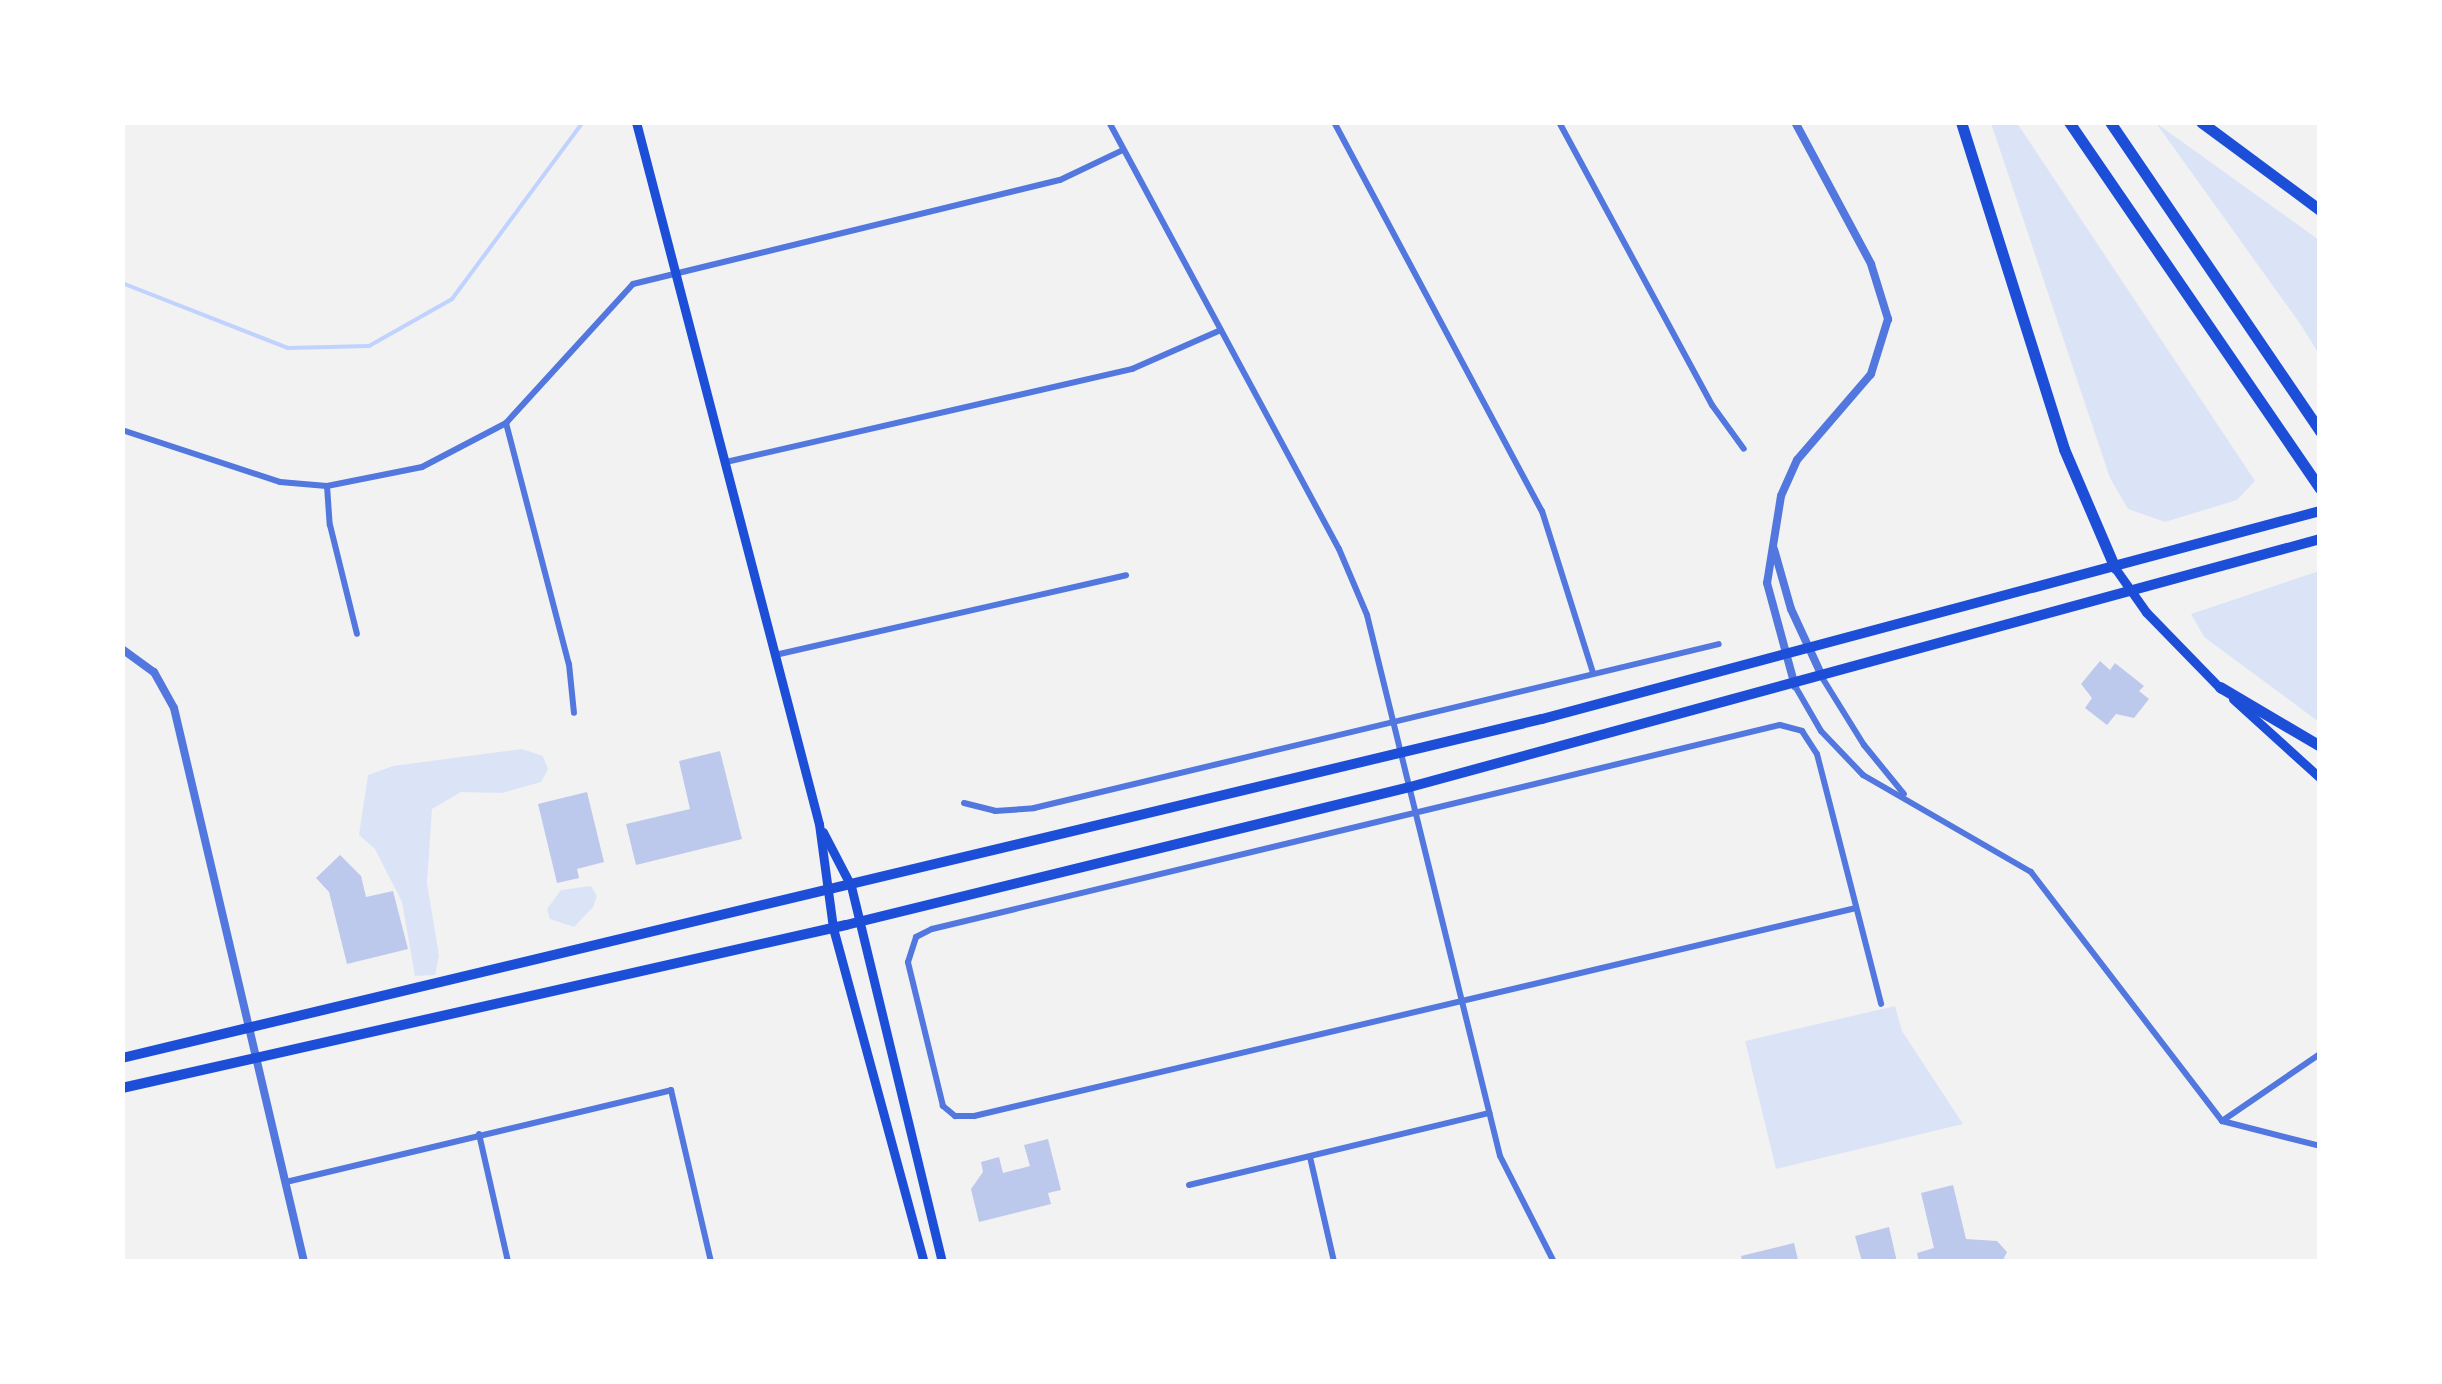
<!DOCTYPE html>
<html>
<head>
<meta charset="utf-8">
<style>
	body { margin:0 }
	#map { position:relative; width:2442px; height:1384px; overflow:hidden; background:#f2f2f2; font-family:Lato,sans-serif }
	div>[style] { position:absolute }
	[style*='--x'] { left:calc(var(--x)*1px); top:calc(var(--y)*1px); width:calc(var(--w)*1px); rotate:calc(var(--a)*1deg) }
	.green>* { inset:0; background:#dbe4f7 }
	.stream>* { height:4px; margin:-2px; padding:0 2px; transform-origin:2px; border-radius:2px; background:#bfd3fe }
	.building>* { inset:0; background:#bdc9ec }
	.minor>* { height:6px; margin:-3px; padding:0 3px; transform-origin:3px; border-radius:3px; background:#5277de }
	.tertiary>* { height:8px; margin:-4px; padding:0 4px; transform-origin:4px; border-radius:4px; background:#5277de }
	.secondary>* { height:9px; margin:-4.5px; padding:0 4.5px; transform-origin:4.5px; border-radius:4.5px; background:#1d4ed8 }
	.primary>* { height:10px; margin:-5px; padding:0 5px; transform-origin:5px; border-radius:5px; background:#1d4ed8 }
	.motorway>* { height:11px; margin:-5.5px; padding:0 5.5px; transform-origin:5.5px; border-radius:5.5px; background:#1d4ed8 }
	span { translate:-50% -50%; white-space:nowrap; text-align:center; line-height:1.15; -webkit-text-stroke:10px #fff; paint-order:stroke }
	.frame { position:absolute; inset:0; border:125px solid #fff; pointer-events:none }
</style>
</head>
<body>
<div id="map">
	<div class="green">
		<div style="clip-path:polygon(1991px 123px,2017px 123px,2255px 481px,2237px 500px,2165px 522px,2128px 509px,2110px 478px)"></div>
		<div style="clip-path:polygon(2156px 123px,2319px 240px,2319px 354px,2301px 325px)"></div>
		<div style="clip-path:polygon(2319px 571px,2320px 571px,2319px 722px,2204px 637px,2191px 614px)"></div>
		<div style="clip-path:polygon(522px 749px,543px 756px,548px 769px,541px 782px,502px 793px,461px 792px,432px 809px,427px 883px,439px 956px,435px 975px,415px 976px,402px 902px,375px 849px,359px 835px,368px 775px,393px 766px)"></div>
		<div style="clip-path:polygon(591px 886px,597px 896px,593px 907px,574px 927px,550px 919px,547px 909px,561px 890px)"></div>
		<div style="clip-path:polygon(1895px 1006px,1902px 1031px,1963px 1124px,1776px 1169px,1745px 1041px)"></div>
	</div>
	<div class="stream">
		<div style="--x:122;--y:283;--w:178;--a:21.4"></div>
		<div style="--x:288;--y:348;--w:81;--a:-1.4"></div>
		<div style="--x:369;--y:346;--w:95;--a:-29.5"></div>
		<div style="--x:452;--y:299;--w:220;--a:-53.5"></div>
	</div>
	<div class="building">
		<div style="clip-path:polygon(2100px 661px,2110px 670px,2115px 663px,2144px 686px,2139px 691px,2149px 699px,2134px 718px,2116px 714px,2107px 725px,2085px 708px,2092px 698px,2081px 684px)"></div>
		<div style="clip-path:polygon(720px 751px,742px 839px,636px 865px,626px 824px,690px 809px,679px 761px)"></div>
		<div style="clip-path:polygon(587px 792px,604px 862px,577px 869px,579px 878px,557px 883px,538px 804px)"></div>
		<div style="clip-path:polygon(340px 855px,361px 876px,366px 897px,393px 891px,408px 949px,347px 964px,329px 892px,316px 878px)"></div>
		<div style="clip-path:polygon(1048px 1139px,1061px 1190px,1048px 1193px,1051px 1204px,979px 1222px,971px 1189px,983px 1172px,981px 1162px,999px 1157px,1003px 1173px,1030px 1166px,1024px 1145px)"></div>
		<div style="clip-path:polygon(1953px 1185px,1966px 1239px,1997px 1241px,2007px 1252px,2002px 1262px,1919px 1262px,1917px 1253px,1934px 1248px,1921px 1193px)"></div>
		<div style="clip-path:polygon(1889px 1227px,1897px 1262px,1862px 1262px,1855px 1236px)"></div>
		<div style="clip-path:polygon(1794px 1243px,1798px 1260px,1742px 1262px,1741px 1256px)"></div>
	</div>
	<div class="minor">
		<div style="--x:1109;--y:122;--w:485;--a:61.7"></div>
		<div style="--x:1339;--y:549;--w:72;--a:67"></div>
		<div style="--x:1367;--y:615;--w:557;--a:76.19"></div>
		<div style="--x:1500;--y:1156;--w:119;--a:63"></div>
		<div style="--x:1334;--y:122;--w:441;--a:61.9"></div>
		<div style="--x:1542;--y:511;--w:170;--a:72.5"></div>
		<div style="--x:1559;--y:122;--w:322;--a:61.6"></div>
		<div style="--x:1712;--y:405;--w:54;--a:54"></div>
		<div style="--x:506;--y:423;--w:249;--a:75.4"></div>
		<div style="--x:569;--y:664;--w:49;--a:84.2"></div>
		<div style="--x:122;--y:430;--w:166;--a:18.2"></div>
		<div style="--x:280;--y:482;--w:47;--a:4.9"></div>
		<div style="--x:327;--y:486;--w:97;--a:-11.3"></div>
		<div style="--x:422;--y:467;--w:95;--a:-27.6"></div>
		<div style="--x:506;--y:423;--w:188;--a:-47.6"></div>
		<div style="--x:633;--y:284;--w:439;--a:-13.7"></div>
		<div style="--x:1060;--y:180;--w:70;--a:-25.5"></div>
		<div style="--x:726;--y:462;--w:417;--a:-12.9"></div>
		<div style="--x:1132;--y:369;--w:97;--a:-23.7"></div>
		<div style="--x:327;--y:486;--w:39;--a:86"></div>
		<div style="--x:330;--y:525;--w:112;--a:76.1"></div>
		<div style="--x:775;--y:655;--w:360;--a:-12.8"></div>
		<div style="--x:1823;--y:679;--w:78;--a:58.2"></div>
		<div style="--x:1864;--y:745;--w:63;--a:50.8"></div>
		<div style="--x:1795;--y:686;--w:52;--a:60"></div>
		<div style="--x:1821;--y:731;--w:61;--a:46.3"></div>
		<div style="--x:1863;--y:775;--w:194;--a:30"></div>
		<div style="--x:2031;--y:872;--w:314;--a:52.5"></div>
		<div style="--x:2222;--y:1121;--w:101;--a:14.3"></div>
		<div style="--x:964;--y:803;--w:32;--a:14"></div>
		<div style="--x:995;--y:811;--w:39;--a:-4"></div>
		<div style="--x:1034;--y:808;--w:704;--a:-13.46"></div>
		<div style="--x:1856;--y:908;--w:906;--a:166.73"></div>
		<div style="--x:974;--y:1116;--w:19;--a:180"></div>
		<div style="--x:955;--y:1116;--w:16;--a:-140"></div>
		<div style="--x:943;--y:1106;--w:148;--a:-103.7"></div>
		<div style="--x:908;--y:962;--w:26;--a:-72"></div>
		<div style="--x:916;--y:937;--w:18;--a:-27"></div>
		<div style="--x:932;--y:929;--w:872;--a:-13.53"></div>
		<div style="--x:1780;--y:725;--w:23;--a:15"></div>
		<div style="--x:1802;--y:731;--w:27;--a:57"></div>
		<div style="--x:1817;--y:754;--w:258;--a:75.6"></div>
		<div style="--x:2222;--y:1121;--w:119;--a:-34.4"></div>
		<div style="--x:479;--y:1134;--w:131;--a:77.2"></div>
		<div style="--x:1310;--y:1157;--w:108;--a:77.1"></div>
		<div style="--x:286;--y:1182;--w:396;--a:-13.4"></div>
		<div style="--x:671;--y:1090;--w:177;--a:76.9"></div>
		<div style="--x:1189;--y:1185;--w:309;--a:-13.5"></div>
	</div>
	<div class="tertiary">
		<div style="--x:1795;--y:122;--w:161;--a:61.8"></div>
		<div style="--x:1871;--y:264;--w:58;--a:72.8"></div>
		<div style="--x:1888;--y:319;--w:58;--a:107.2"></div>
		<div style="--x:1871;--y:374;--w:113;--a:130.7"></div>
		<div style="--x:1797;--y:460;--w:39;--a:114"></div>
		<div style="--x:1781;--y:496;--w:88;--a:99.1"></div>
		<div style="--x:1767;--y:583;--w:107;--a:74.8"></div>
		<div style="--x:1774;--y:549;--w:62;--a:74.2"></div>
		<div style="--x:1791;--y:609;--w:74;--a:65.2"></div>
		<div style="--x:122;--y:649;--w:39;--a:36"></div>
		<div style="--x:154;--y:672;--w:41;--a:60.9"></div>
		<div style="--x:174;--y:708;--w:569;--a:76.79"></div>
	</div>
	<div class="secondary">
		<div style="--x:636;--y:122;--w:725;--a:75.39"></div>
		<div style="--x:819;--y:824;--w:105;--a:82.3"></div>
		<div style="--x:833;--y:928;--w:346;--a:74.8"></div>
		<div style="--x:2115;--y:568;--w:54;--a:54.8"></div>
		<div style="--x:2146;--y:612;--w:107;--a:45.8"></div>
		<div style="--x:2233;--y:699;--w:118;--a:42.2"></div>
		<div style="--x:823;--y:832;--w:61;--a:62.6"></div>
		<div style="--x:851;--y:886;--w:387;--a:76.4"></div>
	</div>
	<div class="primary">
		<div style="--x:122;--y:1058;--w:1460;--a:-13.43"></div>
		<div style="--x:1542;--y:719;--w:805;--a:-14.97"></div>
		<div style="--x:122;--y:1088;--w:742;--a:-12.69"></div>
		<div style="--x:846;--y:925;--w:581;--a:-13.75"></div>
		<div style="--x:1410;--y:787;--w:943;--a:-15.24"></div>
	</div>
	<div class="motorway">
		<div style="--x:1961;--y:122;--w:343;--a:72.5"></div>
		<div style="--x:2064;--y:449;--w:129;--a:66.8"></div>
		<div style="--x:2069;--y:122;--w:444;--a:55.6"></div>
		<div style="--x:2110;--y:122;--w:374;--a:55.8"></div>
		<div style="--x:2201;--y:122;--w:148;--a:36.5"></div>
		<div style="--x:2220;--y:687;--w:116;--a:30.5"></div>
	</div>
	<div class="frame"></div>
</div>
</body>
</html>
